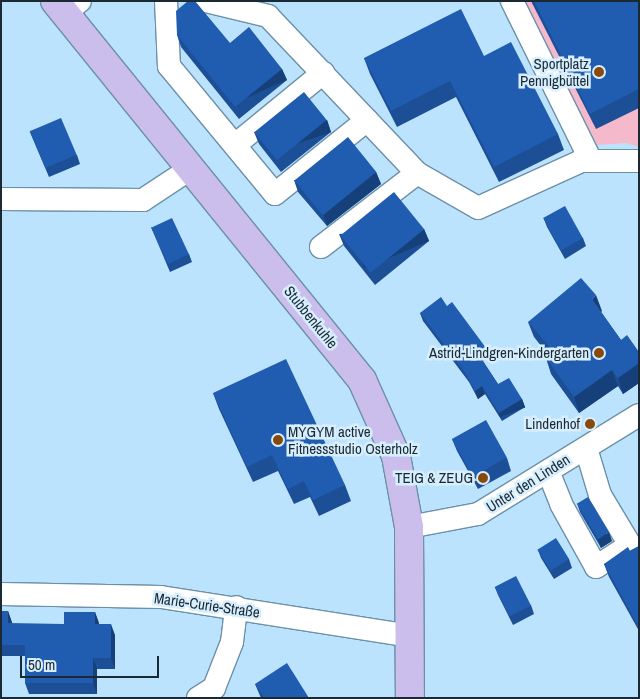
<!DOCTYPE html>
<html>
<head>
<meta charset="utf-8">
<style>
	body { margin:0 }
	#map { position:relative; width:640px; height:699px; overflow:hidden; background:#bce3fd; font-family:"Archivo Narrow",sans-serif }
	div>[style] { position:absolute }
	[style*='--x'] { left:calc(var(--x)*1px); top:calc(var(--y)*1px); width:calc(var(--w)*1px); rotate:calc(var(--a)*1deg) }
	.green>* { inset:0; background:#f5b9cc }
	.roads { filter:drop-shadow(1px 0 #6c90a8) drop-shadow(-1px 0 #6c90a8) drop-shadow(0 1px #6c90a8) drop-shadow(0 -1px #6c90a8) }
	.minor>* { height:22px; margin:-11px; padding:0 11px; transform-origin:11px; border-radius:11px; background:#fff }
	.major>* { height:28px; margin:-14px; padding:0 14px; transform-origin:14px; border-radius:14px; background:#ccbeec }
	.wall>* { inset:0; background:#1c4f96 }
	.shaded-wall>* { inset:0; background:#16407a; transform-origin:0 0 }
	.building>* { inset:0; background:#205caf; transform-origin:0 0 }
	.dots>* { width:14px; height:14px; translate:-50% -50%; box-sizing:border-box; border:2px solid #d6eefd; border-radius:50% }
	span { translate:-50% -50%; white-space:nowrap; text-align:center; line-height:1.15; -webkit-text-stroke:5px #d6eefd; paint-order:stroke }
	.poi-label { font-size:15px; color:#1a2933 }
	.right { translate:-100% -50%; text-align:right }
	.left { translate:0 -50%; text-align:left }
	.street-label { font-size:15px; color:#1a2933 }
	.frame { position:absolute; inset:0; border:2px solid #1a2933; pointer-events:none }
	.scale { position:absolute; left:20px; top:656px; width:139px; height:22px; box-sizing:border-box; border:2px solid #1a2933; border-top:0; padding-left:6px; font-size:15px; line-height:18px; white-space:nowrap; color:#1a2933; -webkit-text-stroke:4px #d6eefd; paint-order:stroke }
</style>
</head>
<body>
<div id="map">
	<div class="green">
		<div style="clip-path:polygon(523px 1px,639px 1px,639px 147px,626px 143px,597px 145px)"></div>
	</div>
	<div class="roads">
		<div class="minor">
			<div style="--x:166;--y:1;--w:65;--a:87.4"></div>
			<div style="--x:169;--y:66;--w:166;--a:50.4"></div>
			<div style="--x:275;--y:194;--w:118;--a:-38.8"></div>
			<div style="--x:206;--y:1;--w:64;--a:13.6"></div>
			<div style="--x:268;--y:16;--w:216;--a:46.5"></div>
			<div style="--x:417;--y:173;--w:70;--a:29.8"></div>
			<div style="--x:478;--y:208;--w:113;--a:-24.5"></div>
			<div style="--x:581;--y:161;--w:58;--a:0"></div>
			<div style="--x:512;--y:1;--w:178;--a:63.7"></div>
			<div style="--x:65;--y:13;--w:19;--a:-39"></div>
			<div style="--x:235;--y:145;--w:114;--a:-39.3"></div>
			<div style="--x:1;--y:199;--w:142;--a:0.4"></div>
			<div style="--x:143;--y:200;--w:56;--a:-33.4"></div>
			<div style="--x:321;--y:247;--w:121;--a:-37.6"></div>
			<div style="--x:548;--y:471;--w:35;--a:68"></div>
			<div style="--x:561;--y:504;--w:72;--a:60.9"></div>
			<div style="--x:596;--y:567;--w:40;--a:-32.9"></div>
			<div style="--x:630;--y:545;--w:58;--a:-121"></div>
			<div style="--x:600;--y:495;--w:49;--a:-106.6"></div>
			<div style="--x:409;--y:527;--w:70;--a:-10.7"></div>
			<div style="--x:478;--y:514;--w:189;--a:-31.6"></div>
			<div style="--x:1;--y:594;--w:160;--a:1.1"></div>
			<div style="--x:161;--y:597;--w:252;--a:8.9"></div>
			<div style="--x:198;--y:698;--w:19;--a:-32"></div>
			<div style="--x:214;--y:688;--w:49;--a:-68.6"></div>
			<div style="--x:232;--y:642;--w:35;--a:-83"></div>
		</div>
		<div class="major">
			<div style="--x:55;--y:1;--w:488;--a:51"></div>
			<div style="--x:362;--y:380;--w:83;--a:65.9"></div>
			<div style="--x:396;--y:456;--w:72;--a:79.6"></div>
			<div style="--x:409;--y:527;--w:171;--a:89.7"></div>
		</div>
	</div>
	<div class="wall">
		<div style="clip-path:polygon(531px 1px,639px 1px,639px 108px,596px 129px)"></div>
		<div style="clip-path:polygon(177px 35px,230px 43px,282px 69px,287px 80px,239px 119px,181px 47px)"></div>
		<div style="clip-path:polygon(484px 56px,558px 134px,564px 150px,499px 182px,456px 97px,397px 127px,370px 74px,364px 58px)"></div>
		<div style="clip-path:polygon(327px 120px,331px 132px,281px 172px,259px 144px,254px 132px)"></div>
		<div style="clip-path:polygon(30px 132px,77px 155px,80px 164px,49px 177px)"></div>
		<div style="clip-path:polygon(376px 172px,381px 184px,327px 226px,298px 192px,294px 180px)"></div>
		<div style="clip-path:polygon(544px 219px,583px 238px,586px 246px,565px 259px,547px 227px)"></div>
		<div style="clip-path:polygon(151px 227px,189px 254px,192px 262px,170px 272px)"></div>
		<div style="clip-path:polygon(424px 229px,429px 241px,375px 285px,344px 246px,339px 234px)"></div>
		<div style="clip-path:polygon(447px 306px,486px 348px,489px 356px,483px 361px,498px 384px,522px 399px,525px 407px,502px 421px,485px 394px,478px 399px,469px 382px,423px 321px,420px 313px)"></div>
		<div style="clip-path:polygon(602px 311px,601px 312px,621px 340px,639px 352px,639px 383px,623px 394px,618px 386px,579px 413px,551px 374px,546px 358px,549px 356px,534px 337px,528px 322px)"></div>
		<div style="clip-path:polygon(213px 393px,345px 485px,351px 501px,319px 516px,310px 497px,294px 504px,278px 471px,253px 482px,219px 409px)"></div>
		<div style="clip-path:polygon(452px 439px,507px 458px,511px 471px,478px 489px,457px 451px)"></div>
		<div style="clip-path:polygon(577px 503px,612px 541px,601px 548px,580px 512px)"></div>
		<div style="clip-path:polygon(639px 546px,639px 631px,609px 577px,604px 564px)"></div>
		<div style="clip-path:polygon(538px 550px,569px 559px,572px 568px,554px 579px,541px 558px)"></div>
		<div style="clip-path:polygon(495px 587px,531px 605px,534px 614px,513px 625px,498px 595px)"></div>
		<div style="clip-path:polygon(1px 611px,8px 611px,12px 624px,64px 624px,95px 612px,99px 624px,115px 635px,115px 669px,97px 669px,97px 694px,29px 694px,25px 683px,25px 656px,1px 656px)"></div>
		<div style="clip-path:polygon(255px 684px,309px 698px,261px 698px)"></div>
	</div>
	<div class="shaded-wall">
		<div style="left:282px;top:69px;width:12px;height:60px;rotate:66deg"></div>
		<div style="left:327px;top:120px;width:13px;height:64px;rotate:72deg"></div>
		<div style="clip-path:polygon(376px 172px,381px 184px,327px 226px,323px 214px)"></div>
		<div style="left:424px;top:229px;width:13px;height:70px;rotate:67deg"></div>
		<div style="clip-path:polygon(596px 295px,602px 311px,597px 314px,592px 299px)"></div>
		<div style="clip-path:polygon(486px 348px,489px 356px,481px 362px,478px 354px)"></div>
		<div style="clip-path:polygon(639px 363px,639px 383px,623px 394px,618px 378px)"></div>
		<div style="clip-path:polygon(612px 370px,618px 386px,579px 413px,574px 397px)"></div>
		<div style="clip-path:polygon(482px 386px,485px 394px,478px 399px,475px 391px)"></div>
		<div style="left:522px;top:399px;width:9px;height:27px;rotate:69deg"></div>
		<div style="clip-path:polygon(609px 532px,612px 541px,601px 548px,598px 540px)"></div>
		<div style="clip-path:polygon(8px 611px,12px 622px,12px 634px,8px 623px)"></div>
		<div style="clip-path:polygon(95px 612px,99px 623px,98px 635px,95px 624px)"></div>
		<div style="clip-path:polygon(111px 624px,115px 635px,115px 669px,111px 658px)"></div>
		<div style="clip-path:polygon(93px 658px,97px 669px,97px 694px,93px 683px)"></div>
	</div>
	<div class="building">
		<div style="clip-path:polygon(188px 1px,195px 1px,230px 43px,249px 27px,282px 69px,235px 107px,177px 35px,176px 11px)"></div>
		<div style="clip-path:polygon(534px 1px,639px 1px,639px 89px,590px 114px)"></div>
		<div style="clip-path:polygon(461px 9px,484px 56px,511px 42px,558px 134px,494px 167px,450px 81px,391px 111px,364px 58px)"></div>
		<div style="left:304px;top:92px;width:36px;height:64px;rotate:51deg"></div>
		<div style="left:61px;top:118px;width:40px;height:34px;rotate:67deg"></div>
		<div style="left:348px;top:137px;width:45px;height:69px;rotate:51deg"></div>
		<div style="left:394px;top:192px;width:48px;height:69px;rotate:51deg"></div>
		<div style="left:565px;top:206px;width:37px;height:25px;rotate:61deg"></div>
		<div style="left:172px;top:218px;width:40px;height:23px;rotate:65deg"></div>
		<div style="clip-path:polygon(581px 278px,596px 295px,592px 299px,621px 340px,627px 335px,639px 352px,639px 363px,618px 378px,612px 370px,574px 397px,546px 358px,554px 352px,528px 322px)"></div>
		<div style="clip-path:polygon(441px 297px,447px 306px,452px 302px,486px 348px,478px 354px,498px 384px,509px 378px,522px 399px,499px 413px,482px 386px,475px 391px,466px 374px,420px 313px)"></div>
		<div style="clip-path:polygon(286px 359px,345px 485px,313px 500px,304px 481px,288px 489px,272px 455px,247px 467px,213px 393px)"></div>
		<div style="left:486px;top:420px;width:43px;height:39px;rotate:61deg"></div>
		<div style="left:588px;top:497px;width:41px;height:13px;rotate:59deg"></div>
		<div style="left:556px;top:538px;width:25px;height:22px;rotate:58deg"></div>
		<div style="clip-path:polygon(639px 546px,639px 627px,604px 564px,628px 547px,630px 551px)"></div>
		<div style="left:516px;top:576px;width:33px;height:24px;rotate:63deg"></div>
		<div style="clip-path:polygon(1px 611px,8px 611px,8px 623px,64px 624px,64px 612px,95px 612px,95px 624px,111px 624px,111px 658px,93px 658px,93px 683px,25px 683px,25px 645px,1px 645px)"></div>
		<div style="clip-path:polygon(287px 663px,309px 698px,264px 698px,255px 684px)"></div>
	</div>
	<div class="dots">
		<div style="left:599px;top:72px;background:#87490c"></div>
		<div style="left:599px;top:353px;background:#87490c"></div>
		<div style="left:590px;top:424px;background:#87490c"></div>
		<div style="left:278px;top:440px;background:#87490c"></div>
		<div style="left:483px;top:478px;background:#87490c"></div>
	</div>
	<div class="poi-label">
		<span class="right" style="left:589px;top:72px">Sportplatz<br>Pennigbüttel</span>
		<span class="right" style="left:589px;top:353px">Astrid-Lindgren-Kindergarten</span>
		<span class="right" style="left:580px;top:424px">Lindenhof</span>
		<span class="left" style="left:288px;top:440px">MYGYM active<br>Fitnessstudio Osterholz</span>
		<span class="right" style="left:473px;top:478px">TEIG &amp; ZEUG</span>
	</div>
	<div class="street-label">
		<span style="left:311px;top:317px;rotate:51deg">Stubbenkuhle</span>
		<span style="left:528px;top:483px;rotate:-32deg">Unter den Linden</span>
		<span style="left:207px;top:605px;rotate:8deg">Marie-Curie-Straße</span>
	</div>
	<div class="frame"></div>
	<div class="scale">50 m</div>
</div>
</body>
</html>
